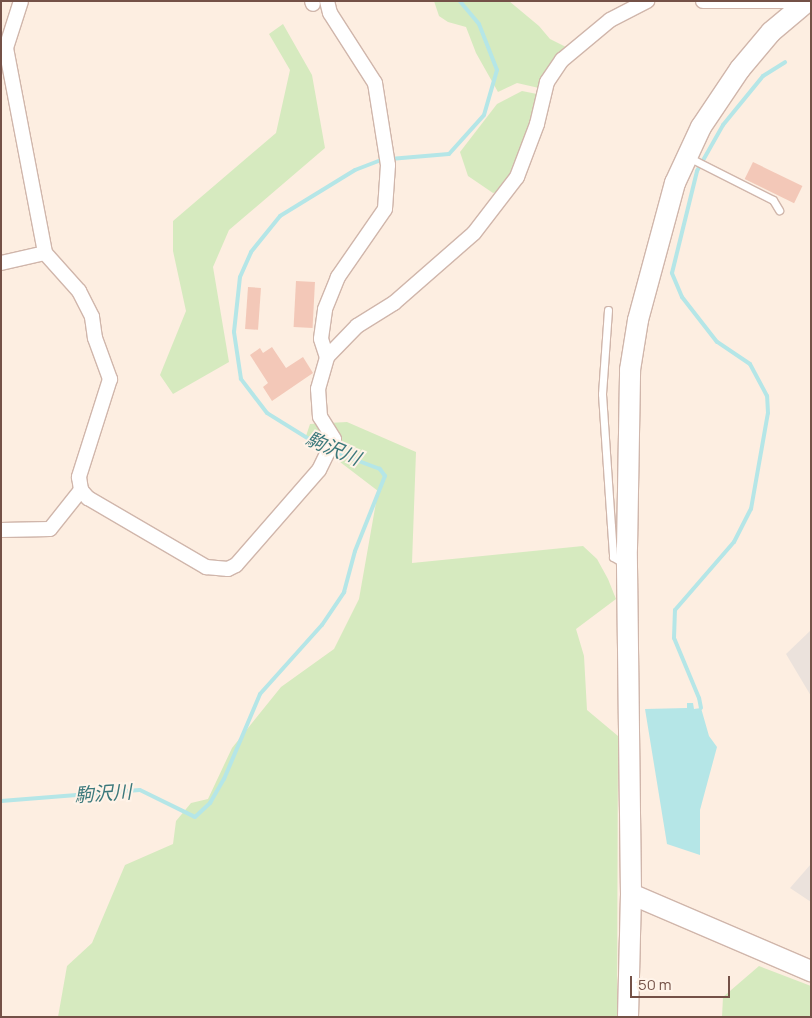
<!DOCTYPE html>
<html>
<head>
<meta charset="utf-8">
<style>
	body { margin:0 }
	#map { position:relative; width:812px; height:1018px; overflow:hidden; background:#fdeee1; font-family:Manrope,"Noto Sans JP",sans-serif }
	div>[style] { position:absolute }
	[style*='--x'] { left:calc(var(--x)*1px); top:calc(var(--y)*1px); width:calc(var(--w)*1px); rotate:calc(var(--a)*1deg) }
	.industrial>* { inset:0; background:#ebe2dc }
	.green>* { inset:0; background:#d6eabf }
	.water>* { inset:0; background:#b5e6e7 }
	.stream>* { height:4px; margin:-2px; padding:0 2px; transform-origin:2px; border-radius:2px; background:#b5e6e7 }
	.building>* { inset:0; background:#f3c8b8; transform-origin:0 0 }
	.roads { filter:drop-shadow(1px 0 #d0b6ab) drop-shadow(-1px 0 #d0b6ab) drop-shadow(0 1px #d0b6ab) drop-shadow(0 -1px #d0b6ab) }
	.lane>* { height:7px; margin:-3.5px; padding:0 3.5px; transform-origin:3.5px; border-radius:3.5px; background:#fff }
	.street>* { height:14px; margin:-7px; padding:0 7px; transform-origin:7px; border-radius:7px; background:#fff }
	.secondary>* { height:20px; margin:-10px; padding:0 10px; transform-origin:10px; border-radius:10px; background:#fff }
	span { translate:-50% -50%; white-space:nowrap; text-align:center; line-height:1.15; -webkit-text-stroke:4px #fff3e8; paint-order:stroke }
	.water-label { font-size:19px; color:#3b787b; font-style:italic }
	.frame { position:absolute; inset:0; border:2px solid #745147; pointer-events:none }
	.scale { position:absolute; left:630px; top:976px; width:100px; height:22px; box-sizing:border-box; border:2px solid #745147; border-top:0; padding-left:6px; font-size:15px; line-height:18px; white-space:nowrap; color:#745147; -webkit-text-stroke:4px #fff3e8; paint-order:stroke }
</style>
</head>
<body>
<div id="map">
	<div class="industrial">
		<div style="clip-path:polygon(811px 630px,811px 696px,786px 654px)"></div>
		<div style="clip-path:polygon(811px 864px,811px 902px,790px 888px)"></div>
	</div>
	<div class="green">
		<div style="clip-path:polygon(434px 1px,509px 1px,539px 26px,550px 39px,566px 47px,539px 88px,517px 83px,498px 92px,476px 53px,466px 27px,448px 22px,439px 16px)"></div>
		<div style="clip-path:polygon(283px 24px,312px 75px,325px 148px,229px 230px,213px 267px,229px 362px,173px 394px,160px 375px,186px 311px,173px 251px,173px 221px,276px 133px,290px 70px,269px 34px)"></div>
		<div style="clip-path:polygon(522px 91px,537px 94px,524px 155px,503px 190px,493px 193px,468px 176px,460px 152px,497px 104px)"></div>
		<div style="clip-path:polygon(347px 422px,416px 452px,412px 563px,583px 546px,597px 559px,608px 579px,616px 599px,576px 629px,584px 656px,587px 710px,618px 736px,617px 1017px,58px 1017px,67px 966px,92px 943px,125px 865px,173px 844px,176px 821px,191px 803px,208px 799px,232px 748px,281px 687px,334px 649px,359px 599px,378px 491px,306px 436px,310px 424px)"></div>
		<div style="clip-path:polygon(759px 966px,811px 986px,811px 1017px,722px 1017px,723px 997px)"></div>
	</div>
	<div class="water">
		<div style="clip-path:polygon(687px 703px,693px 703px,694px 709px,701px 708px,709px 736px,717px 747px,700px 810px,700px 855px,667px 844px,645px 709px,687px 708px)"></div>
	</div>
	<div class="stream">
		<div style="--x:390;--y:159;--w:59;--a:-4.8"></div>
		<div style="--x:449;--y:154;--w:52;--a:-48.1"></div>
		<div style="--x:484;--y:115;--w:47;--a:-73.9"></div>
		<div style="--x:497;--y:70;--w:49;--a:-111.4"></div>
		<div style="--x:479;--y:24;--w:30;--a:-130"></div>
		<div style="--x:325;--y:449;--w:68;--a:-148.2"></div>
		<div style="--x:267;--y:413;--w:43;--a:-127.4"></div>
		<div style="--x:241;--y:379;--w:48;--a:-98.5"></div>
		<div style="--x:234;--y:332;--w:55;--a:-83.8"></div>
		<div style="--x:240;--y:277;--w:27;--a:-66"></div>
		<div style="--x:251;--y:252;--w:46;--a:-51.1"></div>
		<div style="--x:280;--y:216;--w:88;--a:-31.5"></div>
		<div style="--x:355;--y:170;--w:30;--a:-21"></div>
		<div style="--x:701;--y:708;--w:10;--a:-101"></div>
		<div style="--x:699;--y:698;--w:65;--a:-112.6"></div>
		<div style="--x:674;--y:638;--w:28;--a:-88"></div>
		<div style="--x:675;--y:610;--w:90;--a:-49.1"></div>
		<div style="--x:734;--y:542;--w:37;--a:-63"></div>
		<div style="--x:751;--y:509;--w:97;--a:-80"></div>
		<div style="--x:768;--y:413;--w:17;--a:-93"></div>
		<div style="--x:767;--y:396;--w:36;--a:-118"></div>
		<div style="--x:750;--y:364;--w:40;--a:-146"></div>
		<div style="--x:717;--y:342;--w:57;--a:-127.9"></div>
		<div style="--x:682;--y:297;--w:26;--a:-113"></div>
		<div style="--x:672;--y:273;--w:105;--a:-76.2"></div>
		<div style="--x:697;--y:171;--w:53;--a:-60.5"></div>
		<div style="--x:723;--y:125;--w:63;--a:-50.8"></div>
		<div style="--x:763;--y:76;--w:26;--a:-32"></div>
		<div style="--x:1;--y:801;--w:139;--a:-4.5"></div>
		<div style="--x:140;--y:790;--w:61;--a:26.1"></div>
		<div style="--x:195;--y:817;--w:21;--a:-43"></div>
		<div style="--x:210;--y:803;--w:28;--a:-60"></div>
		<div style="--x:224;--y:779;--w:92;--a:-67"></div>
		<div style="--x:260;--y:694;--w:93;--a:-48.1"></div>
		<div style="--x:322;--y:625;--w:40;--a:-56"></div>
		<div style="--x:344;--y:592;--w:42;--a:-75"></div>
		<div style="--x:355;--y:551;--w:81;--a:-68.2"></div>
		<div style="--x:385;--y:476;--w:9;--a:-126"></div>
		<div style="--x:380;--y:469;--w:51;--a:-159.4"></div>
	</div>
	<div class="building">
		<div style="left:753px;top:162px;width:55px;height:19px;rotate:26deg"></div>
		<div style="left:296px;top:281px;width:19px;height:46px;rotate:3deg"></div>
		<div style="left:248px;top:287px;width:13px;height:42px;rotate:4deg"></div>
		<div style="clip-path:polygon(272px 347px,286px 368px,303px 357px,313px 373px,272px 401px,263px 387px,268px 383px,250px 355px,260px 348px,263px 353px)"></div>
	</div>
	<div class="roads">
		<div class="lane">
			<div style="--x:688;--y:157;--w:95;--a:26.8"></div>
			<div style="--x:773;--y:200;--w:12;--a:59"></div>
			<div style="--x:608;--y:310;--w:84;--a:94.1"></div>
			<div style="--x:602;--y:394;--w:132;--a:86.1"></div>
			<div style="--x:611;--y:526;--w:31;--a:86"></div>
			<div style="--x:613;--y:557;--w:14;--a:30"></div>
		</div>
		<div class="street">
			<div style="--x:21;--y:1;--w:49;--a:107.7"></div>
			<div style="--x:6;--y:48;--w:209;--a:79.2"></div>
			<div style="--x:312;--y:1;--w:3;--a:72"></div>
			<div style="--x:327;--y:1;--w:12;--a:76"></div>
			<div style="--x:330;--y:13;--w:83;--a:57.3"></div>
			<div style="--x:375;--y:83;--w:83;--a:81"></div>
			<div style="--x:388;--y:165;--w:44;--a:93.9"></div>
			<div style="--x:385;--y:209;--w:83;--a:124.7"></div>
			<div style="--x:338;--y:277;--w:35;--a:112"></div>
			<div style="--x:325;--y:310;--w:29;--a:98"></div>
			<div style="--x:321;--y:339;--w:19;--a:72"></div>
			<div style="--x:703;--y:1;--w:82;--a:0"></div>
			<div style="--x:1;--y:263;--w:45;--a:-12.8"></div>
			<div style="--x:45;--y:253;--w:51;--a:48.2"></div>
			<div style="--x:79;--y:291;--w:29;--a:63"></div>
			<div style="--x:92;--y:317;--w:21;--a:82"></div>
			<div style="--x:95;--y:338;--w:44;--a:69.9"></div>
			<div style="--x:110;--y:379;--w:103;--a:107.6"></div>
			<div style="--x:79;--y:477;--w:13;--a:81"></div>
			<div style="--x:81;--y:490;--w:11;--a:49"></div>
			<div style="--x:88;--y:498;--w:137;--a:30.3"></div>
			<div style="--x:206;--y:567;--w:22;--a:5"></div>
			<div style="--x:228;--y:569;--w:9;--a:-27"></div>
			<div style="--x:236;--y:565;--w:126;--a:-48.9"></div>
			<div style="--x:319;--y:470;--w:34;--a:-64"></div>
			<div style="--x:334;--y:439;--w:26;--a:-122"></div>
			<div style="--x:320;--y:417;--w:28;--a:-94"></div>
			<div style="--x:318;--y:389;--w:33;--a:-74"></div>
			<div style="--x:327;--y:357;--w:43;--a:-45.9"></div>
			<div style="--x:357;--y:326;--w:44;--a:-31.9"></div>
			<div style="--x:394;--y:303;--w:106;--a:-41.2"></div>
			<div style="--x:474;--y:233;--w:71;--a:-52.5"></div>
			<div style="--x:517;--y:177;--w:57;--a:-69.3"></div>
			<div style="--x:537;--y:124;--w:43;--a:-76.6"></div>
			<div style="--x:547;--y:82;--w:27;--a:-56"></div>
			<div style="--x:562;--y:60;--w:62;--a:-39.8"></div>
			<div style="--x:610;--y:20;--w:42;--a:-27.2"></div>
			<div style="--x:1;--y:530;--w:49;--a:-1.2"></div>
			<div style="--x:50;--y:529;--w:50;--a:-51.5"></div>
		</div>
		<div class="secondary">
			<div style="--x:631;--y:894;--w:196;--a:23.2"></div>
			<div style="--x:628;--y:1017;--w:123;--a:-88.6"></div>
			<div style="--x:631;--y:894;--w:346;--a:-90.7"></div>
			<div style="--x:627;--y:548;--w:178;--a:-89"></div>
			<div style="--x:630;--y:370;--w:51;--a:-80.9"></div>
			<div style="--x:638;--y:320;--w:142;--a:-74.9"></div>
			<div style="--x:675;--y:183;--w:62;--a:-65.1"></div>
			<div style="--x:701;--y:127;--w:70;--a:-56.1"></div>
			<div style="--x:740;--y:69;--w:48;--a:-50"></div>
			<div style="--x:771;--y:32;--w:48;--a:-40"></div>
		</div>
	</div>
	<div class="water-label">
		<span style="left:333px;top:449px;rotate:23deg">駒沢川</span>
		<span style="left:103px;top:794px;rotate:-4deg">駒沢川</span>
	</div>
	<div class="frame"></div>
	<div class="scale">50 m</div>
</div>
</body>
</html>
